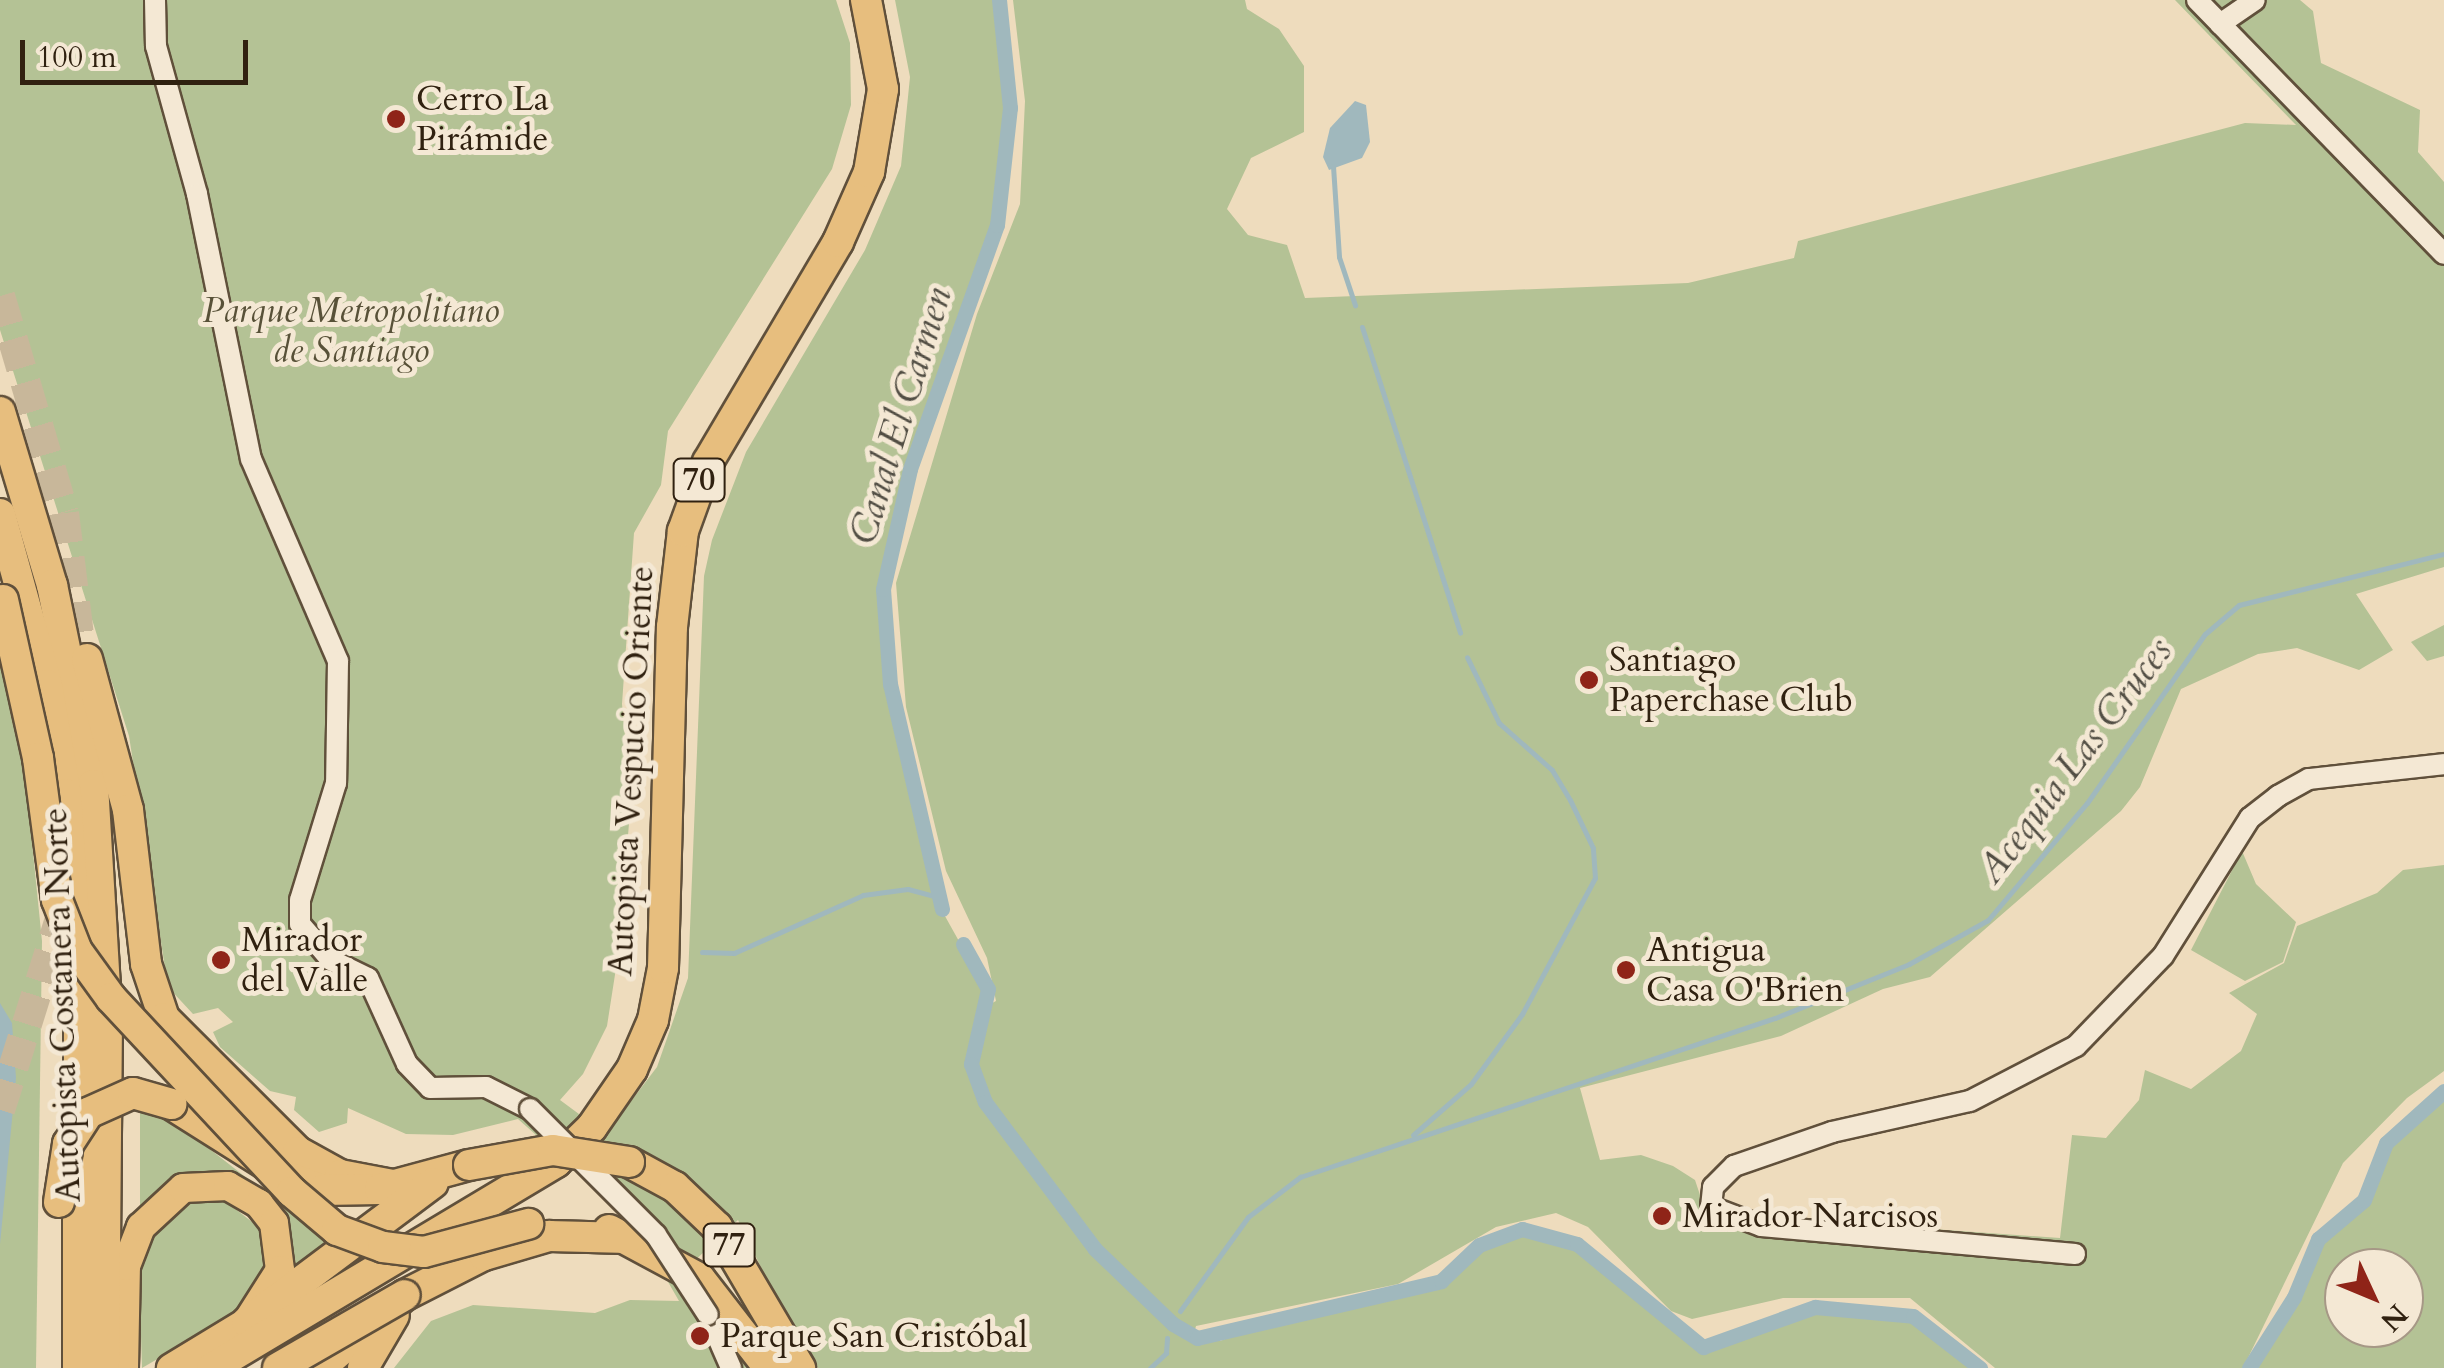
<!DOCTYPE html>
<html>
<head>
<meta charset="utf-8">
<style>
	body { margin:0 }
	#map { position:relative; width:2444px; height:1368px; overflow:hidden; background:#eedcbd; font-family:Cardo,serif }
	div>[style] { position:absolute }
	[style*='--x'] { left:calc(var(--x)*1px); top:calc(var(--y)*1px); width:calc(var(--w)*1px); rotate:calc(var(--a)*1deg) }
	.green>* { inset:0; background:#b4c295 }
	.water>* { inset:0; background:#a0b8bd }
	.stream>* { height:5px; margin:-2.5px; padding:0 2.5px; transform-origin:2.5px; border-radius:2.5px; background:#a0b8bd }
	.canal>* { height:15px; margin:-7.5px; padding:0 7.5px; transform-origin:7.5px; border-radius:7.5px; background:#a0b8bd }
	.highway-tunnel>* { height:30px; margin-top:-15px; transform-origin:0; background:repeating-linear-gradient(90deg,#c8b79a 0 30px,transparent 0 45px) }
	.roads { filter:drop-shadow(2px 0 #60503b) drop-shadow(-2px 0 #60503b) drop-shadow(0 2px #60503b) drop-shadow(0 -2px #60503b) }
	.minor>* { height:20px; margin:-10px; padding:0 10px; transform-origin:10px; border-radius:10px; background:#f4e8d4 }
	.major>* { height:28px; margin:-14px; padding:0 14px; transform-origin:14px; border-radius:14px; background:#e7be7e }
	.highway>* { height:30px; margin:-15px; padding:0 15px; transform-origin:15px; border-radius:15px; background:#e7be7e }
	.bridges { filter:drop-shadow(2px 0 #60503b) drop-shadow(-2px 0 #60503b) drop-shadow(0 2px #60503b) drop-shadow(0 -2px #60503b) }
	.minor-bridge>* { height:20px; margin:-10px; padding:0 10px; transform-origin:10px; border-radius:10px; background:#f4e8d4 }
	.highway-bridge>* { height:30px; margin:-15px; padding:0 15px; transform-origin:15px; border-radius:15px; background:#e7be7e }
	.dots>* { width:28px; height:28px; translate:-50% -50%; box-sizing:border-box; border:5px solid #f4e8d4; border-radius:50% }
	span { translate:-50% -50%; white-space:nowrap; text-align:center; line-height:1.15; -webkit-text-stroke:10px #f4e8d4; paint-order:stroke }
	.shield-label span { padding:2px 8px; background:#f4e8d4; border:2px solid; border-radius:8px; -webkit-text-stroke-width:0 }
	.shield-label { font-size:32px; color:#302110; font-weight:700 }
	.poi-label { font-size:35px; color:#302110 }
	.left { translate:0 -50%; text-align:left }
	.park-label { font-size:35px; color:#585138; font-style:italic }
	.street-label { font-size:35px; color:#302110 }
	.water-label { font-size:38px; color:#524e44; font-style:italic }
	.north { position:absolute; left:2324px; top:1248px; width:100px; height:100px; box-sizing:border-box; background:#f4e8d4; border:2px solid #a69886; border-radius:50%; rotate:134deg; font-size:28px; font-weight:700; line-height:40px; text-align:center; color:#302110 }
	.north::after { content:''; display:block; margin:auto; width:35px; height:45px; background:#8f2418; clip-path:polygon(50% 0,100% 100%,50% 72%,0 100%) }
	.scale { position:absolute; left:20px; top:40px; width:228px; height:45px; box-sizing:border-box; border:5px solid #302110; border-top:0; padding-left:12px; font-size:30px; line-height:35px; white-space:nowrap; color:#302110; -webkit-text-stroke:8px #f4e8d4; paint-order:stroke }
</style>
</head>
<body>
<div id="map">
	<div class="green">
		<div style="clip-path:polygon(0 0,836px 0,850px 43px,851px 105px,832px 169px,668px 431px,661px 485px,634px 533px,622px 704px,631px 798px,619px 949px,607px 1026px,583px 1074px,560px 1100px,606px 1134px,657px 1067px,688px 978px,704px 576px,712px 540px,746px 452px,865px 250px,901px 166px,910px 77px,895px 0,994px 0,1005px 108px,992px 223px,905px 467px,878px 588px,885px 684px,936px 900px,984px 986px,977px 1011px,996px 1001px,987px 958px,946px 871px,906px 707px,896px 583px,977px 314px,1020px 204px,1025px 101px,1013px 0,1245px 0,1247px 9px,1279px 29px,1304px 66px,1304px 132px,1251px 158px,1227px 209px,1248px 235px,1287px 245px,1305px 298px,1688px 283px,1794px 258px,1798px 241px,2245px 123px,2296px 125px,2175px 0,2300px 0,2313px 11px,2321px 63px,2420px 110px,2418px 152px,2444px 182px,2444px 567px,2356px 594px,2393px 650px,2359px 670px,2297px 648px,2258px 654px,2181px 689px,2140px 787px,2121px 811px,1930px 977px,1883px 989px,1781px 1036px,1580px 1088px,1600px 1160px,1641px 1155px,1673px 1166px,1695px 1180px,1706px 1213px,2060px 1238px,2072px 1135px,2106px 1138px,2139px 1100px,2145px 1070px,2191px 1089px,2241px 1051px,2257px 1014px,2229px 993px,2284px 963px,2297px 926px,2377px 893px,2403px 870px,2444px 865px,2444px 1071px,2407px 1098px,2343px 1163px,2243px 1368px,1995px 1368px,1910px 1298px,1783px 1298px,1692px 1319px,1671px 1311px,1588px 1227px,1556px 1213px,1496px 1227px,1398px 1284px,1196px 1326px,1192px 1341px,1220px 1341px,1267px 1323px,1443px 1285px,1482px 1250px,1522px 1234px,1575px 1248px,1701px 1353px,1816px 1312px,1911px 1321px,1972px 1368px,818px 1368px,793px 1333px,738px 1220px,689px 1266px,753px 1368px,394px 1368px,431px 1321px,473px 1305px,595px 1313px,630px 1300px,679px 1301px,633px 1221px,518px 1119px,453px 1135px,406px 1134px,348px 1108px,347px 1123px,319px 1132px,294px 1110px,296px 1097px,270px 1091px,220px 1047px,213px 1032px,233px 1022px,218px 1008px,193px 1014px,168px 987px,129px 736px,0 330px)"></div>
		<div style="clip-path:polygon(2444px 625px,2444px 656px,2427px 661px,2411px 642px)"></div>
		<div style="clip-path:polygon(0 651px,24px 764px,42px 941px,36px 1368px,0 1368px)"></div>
		<div style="clip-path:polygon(2242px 851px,2256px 884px,2296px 922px,2283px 962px,2245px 981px,2191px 950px)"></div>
		<div style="clip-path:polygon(evenodd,2444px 1097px,2444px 1368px,2255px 1368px,2297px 1301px,2312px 1250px,2361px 1195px,2375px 1160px,2444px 1097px,2404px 1268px,2404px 1328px,2344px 1328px,2344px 1268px,2404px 1268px)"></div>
		<div style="clip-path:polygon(140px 1111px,179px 1125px,276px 1201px,345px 1244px,280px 1295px,281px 1216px,169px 1183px,140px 1208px)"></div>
		<div style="clip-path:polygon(220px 1197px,261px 1229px,270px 1263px,255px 1302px,142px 1368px,139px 1270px,153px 1225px,183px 1201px)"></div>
	</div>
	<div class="water">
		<div style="clip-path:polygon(1355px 101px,1366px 105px,1370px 142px,1362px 158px,1329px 170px,1323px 157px,1330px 128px)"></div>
		<div style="clip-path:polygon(0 1003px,12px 1023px,16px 1078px,0 1244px)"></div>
	</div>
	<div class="stream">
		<div style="--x:1333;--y:166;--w:91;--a:86.2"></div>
		<div style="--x:1339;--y:257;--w:51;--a:71.6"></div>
		<div style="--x:1362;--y:327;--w:321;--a:72.2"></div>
		<div style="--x:702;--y:952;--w:32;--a:2"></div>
		<div style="--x:734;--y:953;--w:141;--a:-24.2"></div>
		<div style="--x:863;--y:895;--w:45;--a:-7.6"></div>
		<div style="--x:908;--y:889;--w:34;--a:15"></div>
		<div style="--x:1413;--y:1135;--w:77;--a:-41.3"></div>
		<div style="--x:1471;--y:1084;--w:87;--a:-53.9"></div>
		<div style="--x:1522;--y:1014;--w:154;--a:-61.8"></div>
		<div style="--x:1595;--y:878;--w:30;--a:-94"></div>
		<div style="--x:1593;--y:848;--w:53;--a:-115.6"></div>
		<div style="--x:1570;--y:800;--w:35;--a:-121"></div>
		<div style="--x:1552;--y:770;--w:71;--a:-138.4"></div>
		<div style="--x:1499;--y:723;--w:73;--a:-115.9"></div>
		<div style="--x:1180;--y:1311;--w:116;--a:-54.1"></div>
		<div style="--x:1248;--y:1217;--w:66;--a:-37.6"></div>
		<div style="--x:1300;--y:1177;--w:501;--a:-18.51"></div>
		<div style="--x:1775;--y:1018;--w:144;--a:-21.9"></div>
		<div style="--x:1909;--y:964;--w:90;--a:-29.1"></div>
		<div style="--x:1988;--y:920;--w:153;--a:-49.8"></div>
		<div style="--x:2087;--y:803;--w:206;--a:-55.1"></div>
		<div style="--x:2205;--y:634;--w:45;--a:-40.5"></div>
		<div style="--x:2239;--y:605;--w:211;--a:-14"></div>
		<div style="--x:1150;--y:1368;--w:22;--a:-43"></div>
		<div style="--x:1166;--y:1353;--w:15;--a:-86"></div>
	</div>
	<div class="canal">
		<div style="--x:942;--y:909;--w:231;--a:-103"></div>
		<div style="--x:890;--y:684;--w:95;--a:-94.2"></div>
		<div style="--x:883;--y:589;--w:123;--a:-77.3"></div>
		<div style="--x:910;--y:469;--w:259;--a:-70.4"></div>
		<div style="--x:997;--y:225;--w:118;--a:-83.7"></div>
		<div style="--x:1010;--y:108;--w:109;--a:-95.8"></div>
		<div style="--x:963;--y:944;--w:51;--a:60.9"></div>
		<div style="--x:988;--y:989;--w:77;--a:102.8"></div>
		<div style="--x:971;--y:1064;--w:40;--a:69.8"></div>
		<div style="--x:985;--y:1102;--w:184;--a:53.2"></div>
		<div style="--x:1095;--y:1249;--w:108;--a:43.9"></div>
		<div style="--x:1173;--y:1324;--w:28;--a:30"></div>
		<div style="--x:1197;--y:1338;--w:251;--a:-13.1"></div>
		<div style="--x:1441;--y:1281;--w:52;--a:-43.5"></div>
		<div style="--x:1479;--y:1245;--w:46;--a:-20.4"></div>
		<div style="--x:1522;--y:1229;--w:57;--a:15.3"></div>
		<div style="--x:1577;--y:1244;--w:163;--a:39.3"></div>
		<div style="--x:1703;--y:1347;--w:119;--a:-19.7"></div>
		<div style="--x:1815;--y:1307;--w:98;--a:5.2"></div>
		<div style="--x:1913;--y:1316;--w:85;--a:37.8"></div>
		<div style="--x:2249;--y:1368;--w:84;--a:-57.6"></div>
		<div style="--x:2294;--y:1297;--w:63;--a:-67.5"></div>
		<div style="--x:2318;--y:1239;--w:60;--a:-40.3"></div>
		<div style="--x:2364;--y:1200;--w:61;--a:-68.9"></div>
		<div style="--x:2386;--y:1143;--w:78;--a:-41.9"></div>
	</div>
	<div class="highway-tunnel">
		<div style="--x:0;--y:296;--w:226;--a:73.6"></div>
		<div style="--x:64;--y:513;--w:171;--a:83"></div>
		<div style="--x:0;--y:1110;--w:218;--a:-72.6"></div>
	</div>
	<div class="roads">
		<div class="minor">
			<div style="--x:155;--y:0;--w:46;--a:88.8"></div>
			<div style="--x:156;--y:46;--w:154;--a:74.5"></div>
			<div style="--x:197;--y:194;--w:270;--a:78.5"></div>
			<div style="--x:251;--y:459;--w:220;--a:66.7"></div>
			<div style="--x:338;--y:661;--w:122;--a:90.9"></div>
			<div style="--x:336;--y:783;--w:122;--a:107.1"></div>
			<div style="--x:300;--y:900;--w:24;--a:90"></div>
			<div style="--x:300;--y:924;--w:48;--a:49.3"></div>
			<div style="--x:331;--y:960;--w:41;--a:25.9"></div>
			<div style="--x:368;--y:978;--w:94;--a:65.6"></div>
			<div style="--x:407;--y:1064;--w:33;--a:46"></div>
			<div style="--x:430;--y:1088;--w:56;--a:-1"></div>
			<div style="--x:486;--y:1087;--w:49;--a:26.6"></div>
			<div style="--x:2197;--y:0;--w:354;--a:45.8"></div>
			<div style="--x:2220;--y:24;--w:42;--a:-34.4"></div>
			<div style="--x:2075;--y:1254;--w:315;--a:-174.9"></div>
			<div style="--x:1761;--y:1226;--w:53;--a:-159.2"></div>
			<div style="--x:1711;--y:1207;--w:20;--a:-84"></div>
			<div style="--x:1713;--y:1187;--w:30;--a:-45"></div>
			<div style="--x:1734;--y:1166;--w:104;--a:-19.1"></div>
			<div style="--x:1832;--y:1132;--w:141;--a:-12.7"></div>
			<div style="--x:1970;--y:1101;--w:119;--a:-27.4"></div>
			<div style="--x:2076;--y:1046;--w:125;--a:-46"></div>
			<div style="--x:2163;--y:956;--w:163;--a:-57.8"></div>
			<div style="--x:2250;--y:818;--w:36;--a:-38"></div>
			<div style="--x:2278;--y:796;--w:35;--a:-29"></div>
			<div style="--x:2309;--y:779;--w:136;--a:-6.3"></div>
			<div style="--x:708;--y:1315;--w:58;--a:66.5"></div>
		</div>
		<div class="major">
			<div style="--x:124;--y:1368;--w:102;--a:-88.9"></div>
			<div style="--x:126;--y:1266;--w:42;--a:-69"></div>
			<div style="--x:141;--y:1227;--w:57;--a:-42.9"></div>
			<div style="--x:183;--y:1188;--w:45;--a:-2.5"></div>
			<div style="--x:228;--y:1186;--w:36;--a:30"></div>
			<div style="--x:259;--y:1204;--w:24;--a:52"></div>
			<div style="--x:274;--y:1223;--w:47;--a:82.7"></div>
			<div style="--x:280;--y:1270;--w:62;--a:122.4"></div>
			<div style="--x:247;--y:1322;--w:89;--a:148.8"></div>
		</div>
		<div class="highway">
			<div style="--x:0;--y:412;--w:181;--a:73.3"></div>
			<div style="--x:52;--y:585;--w:204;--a:78.4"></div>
			<div style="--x:93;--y:785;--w:235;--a:86.6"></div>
			<div style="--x:107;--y:1020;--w:348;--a:90.5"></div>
			<div style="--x:0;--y:514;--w:177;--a:74.6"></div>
			<div style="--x:47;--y:685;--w:111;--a:80.1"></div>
			<div style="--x:66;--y:794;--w:198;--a:86.2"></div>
			<div style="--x:79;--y:992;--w:376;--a:90.2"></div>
			<div style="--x:87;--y:659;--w:156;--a:74.8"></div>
			<div style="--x:128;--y:810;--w:155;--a:83.3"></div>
			<div style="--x:146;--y:964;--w:57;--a:71.6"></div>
			<div style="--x:164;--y:1018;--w:190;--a:45"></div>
			<div style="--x:298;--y:1152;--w:48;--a:28.7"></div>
			<div style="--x:340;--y:1175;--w:59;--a:10.7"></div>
			<div style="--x:171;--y:1104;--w:135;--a:32.3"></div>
			<div style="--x:285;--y:1176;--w:40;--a:20.2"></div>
			<div style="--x:323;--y:1190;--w:57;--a:-1"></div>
			<div style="--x:380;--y:1189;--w:92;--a:-15.1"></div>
			<div style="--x:629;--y:1162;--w:52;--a:28.5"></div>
			<div style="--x:675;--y:1187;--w:58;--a:43.6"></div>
			<div style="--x:717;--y:1227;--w:164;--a:59.5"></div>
			<div style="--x:609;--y:1230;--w:103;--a:28.3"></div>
			<div style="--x:700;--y:1279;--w:113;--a:52.2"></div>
			<div style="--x:247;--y:1322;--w:232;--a:-36.8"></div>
			<div style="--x:212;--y:1368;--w:401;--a:-30.9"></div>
			<div style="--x:556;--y:1162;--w:50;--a:-44.2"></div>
			<div style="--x:592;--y:1127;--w:70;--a:-55.4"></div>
			<div style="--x:632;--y:1069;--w:53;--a:-66.8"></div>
			<div style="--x:653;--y:1020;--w:53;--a:-79.1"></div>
			<div style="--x:663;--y:968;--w:341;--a:-88.5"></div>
			<div style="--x:672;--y:627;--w:97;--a:-83.5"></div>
			<div style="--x:683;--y:531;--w:73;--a:-70.1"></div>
			<div style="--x:708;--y:462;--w:256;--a:-59.4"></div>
			<div style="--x:838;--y:242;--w:77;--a:-66.1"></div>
			<div style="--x:869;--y:172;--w:84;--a:-80.4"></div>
			<div style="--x:883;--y:89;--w:91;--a:-100.8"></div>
			<div style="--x:320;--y:1368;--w:112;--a:-40.7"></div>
			<div style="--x:405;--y:1295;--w:89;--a:-26.9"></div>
			<div style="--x:484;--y:1255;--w:68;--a:-16.3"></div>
			<div style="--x:549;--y:1236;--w:79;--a:1.5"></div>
			<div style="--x:363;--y:1368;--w:61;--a:-59.7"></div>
		</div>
	</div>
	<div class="bridges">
		<div class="minor-bridge">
			<div style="--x:530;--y:1109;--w:178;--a:45"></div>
			<div style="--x:656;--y:1235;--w:95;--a:57"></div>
		</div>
		<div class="highway-bridge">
			<div style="--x:3;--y:600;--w:162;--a:77.5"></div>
			<div style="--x:38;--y:758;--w:143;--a:82.4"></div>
			<div style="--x:57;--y:900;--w:55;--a:68.6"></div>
			<div style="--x:77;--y:951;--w:58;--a:54.1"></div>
			<div style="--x:111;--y:998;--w:265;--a:47"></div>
			<div style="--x:292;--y:1192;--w:59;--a:40.2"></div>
			<div style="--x:337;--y:1230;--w:49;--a:20.3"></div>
			<div style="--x:383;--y:1247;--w:41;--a:7"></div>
			<div style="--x:424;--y:1252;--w:108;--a:-15.1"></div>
			<div style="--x:469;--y:1165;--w:85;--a:-10.1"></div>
			<div style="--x:553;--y:1150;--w:77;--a:9"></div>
			<div style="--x:59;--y:1202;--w:59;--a:-81.2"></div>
			<div style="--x:68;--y:1144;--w:37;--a:-57"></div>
			<div style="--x:88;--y:1113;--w:49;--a:-24"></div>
			<div style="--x:133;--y:1093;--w:40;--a:16"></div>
			<div style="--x:278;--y:1368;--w:146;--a:-29.9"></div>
		</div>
	</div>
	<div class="dots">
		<div style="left:396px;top:119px;background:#8f2418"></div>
		<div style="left:1589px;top:680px;background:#8f2418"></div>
		<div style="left:221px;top:960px;background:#8f2418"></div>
		<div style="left:1626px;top:970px;background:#8f2418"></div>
		<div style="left:1662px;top:1216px;background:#8f2418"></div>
		<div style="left:700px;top:1336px;background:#8f2418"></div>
	</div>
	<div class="shield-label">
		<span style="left:699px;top:480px">70</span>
		<span style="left:729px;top:1245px">77</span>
	</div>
	<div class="poi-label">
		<span class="left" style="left:416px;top:119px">Cerro La<br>Pirámide</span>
		<span class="left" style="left:1609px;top:680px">Santiago<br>Paperchase Club</span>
		<span class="left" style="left:241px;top:960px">Mirador<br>del Valle</span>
		<span class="left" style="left:1646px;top:970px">Antigua<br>Casa O'Brien</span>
		<span class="left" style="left:1682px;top:1216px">Mirador Narcisos</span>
		<span class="left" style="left:720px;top:1336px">Parque San Cristóbal</span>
	</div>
	<div class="park-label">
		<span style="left:351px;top:331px">Parque Metropolitano<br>de Santiago</span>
	</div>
	<div class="street-label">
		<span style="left:631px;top:771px;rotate:-87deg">Autopista Vespucio Oriente</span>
		<span style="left:62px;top:1005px;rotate:-92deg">Autopista Costanera Norte</span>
	</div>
	<div class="water-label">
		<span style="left:901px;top:416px;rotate:-73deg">Canal El Carmen</span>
		<span style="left:2075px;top:761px;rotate:-53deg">Acequia Las Cruces</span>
	</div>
	<div class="north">N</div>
	<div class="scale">100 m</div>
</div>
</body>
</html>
